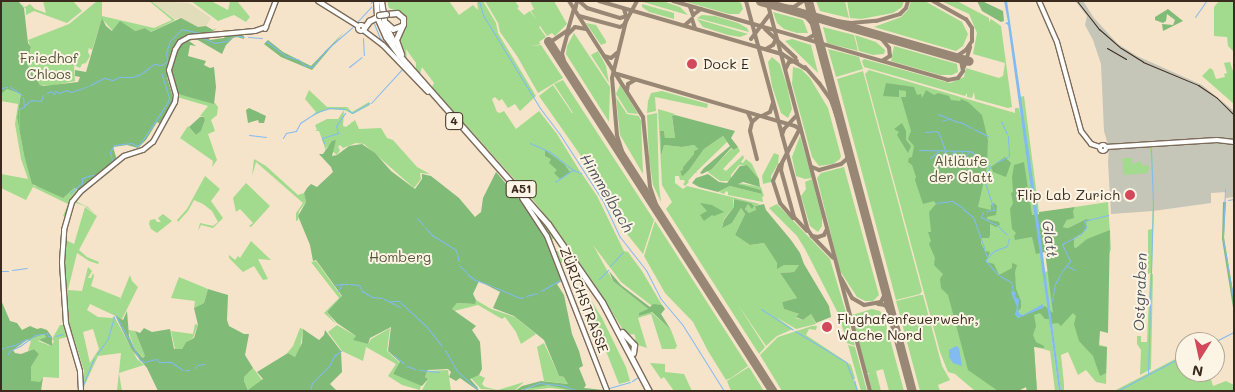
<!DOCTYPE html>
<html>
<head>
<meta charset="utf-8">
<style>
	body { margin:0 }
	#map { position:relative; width:1235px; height:392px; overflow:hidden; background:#f5e4ca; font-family:Mali,sans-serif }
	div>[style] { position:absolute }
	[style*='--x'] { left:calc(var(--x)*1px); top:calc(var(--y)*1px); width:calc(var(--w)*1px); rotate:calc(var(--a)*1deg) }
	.built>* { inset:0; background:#e1dcba }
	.industrial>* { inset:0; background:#c5c5b8 }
	.green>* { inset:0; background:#a2db8d }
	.forest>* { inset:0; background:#81bb78 }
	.water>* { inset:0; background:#82baf2 }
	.stream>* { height:1px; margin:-0.5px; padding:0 0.5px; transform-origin:0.5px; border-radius:0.5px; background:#82baf2 }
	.taxiway>* { height:4px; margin:-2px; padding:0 2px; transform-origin:2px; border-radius:2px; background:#988774 }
	.runway>* { height:9px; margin:-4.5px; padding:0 4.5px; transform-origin:4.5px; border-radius:4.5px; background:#988774 }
	.roads { filter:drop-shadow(1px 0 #7c6b5a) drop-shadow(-1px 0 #7c6b5a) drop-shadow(0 1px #7c6b5a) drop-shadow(0 -1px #7c6b5a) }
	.major>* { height:4px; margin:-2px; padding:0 2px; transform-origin:2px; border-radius:2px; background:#fff }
	.major>.ring { margin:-2px; padding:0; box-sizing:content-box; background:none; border:4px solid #fff; border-radius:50% }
	.highway>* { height:5px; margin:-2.5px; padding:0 2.5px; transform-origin:2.5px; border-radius:2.5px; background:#fff }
	.rail>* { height:1px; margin:-0.5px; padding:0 0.5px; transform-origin:0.5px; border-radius:0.5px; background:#3b2a1e }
	.bridges { filter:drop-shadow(1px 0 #7c6b5a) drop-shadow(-1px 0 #7c6b5a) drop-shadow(0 1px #7c6b5a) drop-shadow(0 -1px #7c6b5a) }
	.highway-bridge>* { height:5px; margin:-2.5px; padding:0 2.5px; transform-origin:2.5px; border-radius:2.5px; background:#fff }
	.dots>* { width:14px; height:14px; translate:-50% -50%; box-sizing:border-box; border:2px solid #fcf5e5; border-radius:50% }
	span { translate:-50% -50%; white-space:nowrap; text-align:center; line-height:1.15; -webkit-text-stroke:4px #fcf5e5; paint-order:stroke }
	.shield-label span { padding:1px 4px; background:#fcf5e5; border:1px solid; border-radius:4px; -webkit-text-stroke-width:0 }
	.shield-label { font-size:12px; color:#3b2a1e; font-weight:700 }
	.park-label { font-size:14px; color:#55563a }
	.poi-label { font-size:14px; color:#3b2a1e }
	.left { translate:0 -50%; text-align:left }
	.right { translate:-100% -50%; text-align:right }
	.street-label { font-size:14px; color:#3b2a1e }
	.water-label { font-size:15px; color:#50555e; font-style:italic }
	.frame { position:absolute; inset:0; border:2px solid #3b2a1e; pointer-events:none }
	.north { position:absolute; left:1175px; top:332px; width:50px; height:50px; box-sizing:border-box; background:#fcf5e5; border:1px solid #afa495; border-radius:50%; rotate:190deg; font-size:14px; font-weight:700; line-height:20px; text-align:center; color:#3b2a1e }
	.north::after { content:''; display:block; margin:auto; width:18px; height:22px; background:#d1495b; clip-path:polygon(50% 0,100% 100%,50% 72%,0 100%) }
</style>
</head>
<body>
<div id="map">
	<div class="built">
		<div style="clip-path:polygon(151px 1px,189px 3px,211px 18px,206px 26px,198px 27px,181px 18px,175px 19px)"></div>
	</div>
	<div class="industrial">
		<div style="clip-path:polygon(1075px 1px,1083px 1px,1094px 18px,1118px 44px,1137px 56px,1202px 85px,1234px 111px,1234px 197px,1226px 198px,1226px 192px,1211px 193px,1211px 203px,1153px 211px,1111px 214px,1108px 162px,1109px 148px,1104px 131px,1101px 64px,1093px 40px,1085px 25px,1087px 16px)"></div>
	</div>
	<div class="green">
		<div style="clip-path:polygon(18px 1px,25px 7px,30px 4px,35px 9px,46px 13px,43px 1px,73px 1px,82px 11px,67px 23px,34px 11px,26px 15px,26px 9px)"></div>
		<div style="clip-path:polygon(97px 1px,102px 1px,102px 16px,154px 28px,172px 20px,149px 1px,151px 1px,175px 20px,151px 32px,145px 28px,135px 31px,117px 26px,113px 31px,102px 19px,92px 50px,89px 48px,88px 52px,90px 56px,86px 63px,82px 64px,80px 68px,74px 65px,75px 81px,51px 86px,40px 85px,27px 64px,31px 48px,28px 40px,69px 24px)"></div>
		<div style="clip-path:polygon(183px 1px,211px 1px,228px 10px,230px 1px,237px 1px,250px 17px,246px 22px,234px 15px,218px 21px,191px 1px)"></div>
		<div style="clip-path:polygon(449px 1px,459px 15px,473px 5px,478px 10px,477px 1px,483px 1px,496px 23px,498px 33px,536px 96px,520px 111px,515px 104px,508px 108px,502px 99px,499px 101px,495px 97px,492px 99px,497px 112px,500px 113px,504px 111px,516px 129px,539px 111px,557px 134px,581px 173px,576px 172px,582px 174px,597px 196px,624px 251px,628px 252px,642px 271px,662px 305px,652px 306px,621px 282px,593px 245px,613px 281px,649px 310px,639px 313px,639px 316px,651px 312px,671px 330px,677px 346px,675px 349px,662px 349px,651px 314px,638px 318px,647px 348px,635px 344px,632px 348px,630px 343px,636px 339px,634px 334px,628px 335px,625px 333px,597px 288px,559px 233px,534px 201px,432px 87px,434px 83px,422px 67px,420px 74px,416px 69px,416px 63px,406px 49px,407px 59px,400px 49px,397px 40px,405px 25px,397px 11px,389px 8px,387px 1px)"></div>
		<div style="clip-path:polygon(485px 1px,515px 1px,519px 7px,517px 8px,524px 15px,530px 11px,537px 21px,531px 11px,534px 9px,530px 1px,554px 1px,567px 24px,555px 36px,552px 33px,547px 36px,540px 26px,539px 27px,546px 37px,539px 42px,541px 44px,532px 46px,541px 45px,563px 78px,538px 93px,517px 56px,500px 32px,498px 23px)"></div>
		<div style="clip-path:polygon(663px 1px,680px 7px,688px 15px,643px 2px)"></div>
		<div style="clip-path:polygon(683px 1px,737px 1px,741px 3px,743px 9px,739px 14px,729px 14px)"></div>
		<div style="clip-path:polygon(816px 1px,845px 1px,849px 18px,820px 11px)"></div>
		<div style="clip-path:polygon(847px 1px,853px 2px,904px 1px,902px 7px,893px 13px,861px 19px,850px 18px)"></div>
		<div style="clip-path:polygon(911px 1px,925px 1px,962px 22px,968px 34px,963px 46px,956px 51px,874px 27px,901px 17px,908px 10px)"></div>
		<div style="clip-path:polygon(941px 1px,957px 1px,989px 18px,989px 22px,991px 19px,1001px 26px,1012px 107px,1008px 108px,975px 99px,974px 92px,972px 98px,967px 97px,967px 93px,965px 96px,864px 67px,862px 61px,864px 59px,950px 83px,964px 77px,966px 68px,999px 78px,1003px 76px,1005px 63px,973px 54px,977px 33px,969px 14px)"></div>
		<div style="clip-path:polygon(1219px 1px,1234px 1px,1234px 52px,1228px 46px,1227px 37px,1214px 36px,1214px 7px)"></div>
		<div style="clip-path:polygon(642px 4px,674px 13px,674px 19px,649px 12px,642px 7px)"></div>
		<div style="clip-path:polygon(773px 12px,803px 20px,808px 33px,797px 33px,784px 29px,777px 23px)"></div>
		<div style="clip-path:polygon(702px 15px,715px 16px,738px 23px,747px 28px,749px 32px,697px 18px)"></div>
		<div style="clip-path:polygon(697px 19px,748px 34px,740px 37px,728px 35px,703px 27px)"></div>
		<div style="clip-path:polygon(586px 23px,596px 25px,606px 41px,606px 43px,601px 45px)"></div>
		<div style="clip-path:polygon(823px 27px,854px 35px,858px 51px,827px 43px)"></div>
		<div style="clip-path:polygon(574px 33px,610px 87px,609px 122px,566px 54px,567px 46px)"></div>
		<div style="clip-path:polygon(855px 35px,876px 42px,885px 50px,884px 54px,873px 55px,859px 51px)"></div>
		<div style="clip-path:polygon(792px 39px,811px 45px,818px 73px,785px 41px)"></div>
		<div style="clip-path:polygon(894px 46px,957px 64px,958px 72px,952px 75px,940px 75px,891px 61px)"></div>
		<div style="clip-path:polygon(828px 49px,859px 57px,863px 69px,836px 77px)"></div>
		<div style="clip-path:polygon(598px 51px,606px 66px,609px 83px,591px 55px)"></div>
		<div style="clip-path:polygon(772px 57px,780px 64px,788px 89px,787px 91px,788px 90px,792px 109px,788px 118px,781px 113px,772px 86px,773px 84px,772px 86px,768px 62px)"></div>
		<div style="clip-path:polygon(1230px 62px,1234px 74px,1234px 104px,1202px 76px,1210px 68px,1213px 70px,1216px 79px,1225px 77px,1224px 74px,1227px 73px,1224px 63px)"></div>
		<div style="clip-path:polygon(793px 67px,801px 69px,810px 78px,828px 108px,841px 156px,840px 159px,833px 164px,819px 166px,812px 157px,792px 84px)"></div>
		<div style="clip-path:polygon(171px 68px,178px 94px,215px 103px,218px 107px,217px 115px,211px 120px,215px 131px,208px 134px,217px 160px,212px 167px,213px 161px,180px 138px,188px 126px,196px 135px,201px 131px,205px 120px,204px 117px,200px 116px,208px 106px,177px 97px,170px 72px)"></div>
		<div style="clip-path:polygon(869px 70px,1015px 113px,1015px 108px,1019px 108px,1026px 143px,1020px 97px,1024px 96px,1039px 212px,1037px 214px,1035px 204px,1044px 272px,1059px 269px,1076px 248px,1074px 247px,1074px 238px,1083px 233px,1086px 222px,1090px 220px,1086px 219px,1068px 228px,1063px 227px,1075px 207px,1108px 202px,1111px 249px,1088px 310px,1097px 344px,1107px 347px,1106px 384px,1096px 382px,1086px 370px,1078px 375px,1068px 352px,1061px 355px,1064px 384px,1064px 391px,1061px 391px,1052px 326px,1050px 326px,1059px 391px,1055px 391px,1050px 351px,1036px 347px,1034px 347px,1037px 391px,1027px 391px,1026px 387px,1018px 391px,975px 391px,955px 374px,948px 372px,940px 352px,865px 74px)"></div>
		<div style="clip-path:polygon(863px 71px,922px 291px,920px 294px,896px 300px,837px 79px)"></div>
		<div style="clip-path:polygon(563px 80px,654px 220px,643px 254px,627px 234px,607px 193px,539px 96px,553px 85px,572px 113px,573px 113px,554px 84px)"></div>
		<div style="clip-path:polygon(620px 85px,632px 104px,638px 114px,628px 113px,616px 94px)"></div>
		<div style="clip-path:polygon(7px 89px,21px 94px,17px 117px,24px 155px,34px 186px,74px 188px,80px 192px,120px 160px,75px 201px,88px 207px,94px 213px,85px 206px,73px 202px,67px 217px,63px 216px,68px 204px,33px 187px,26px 200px,1px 188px,1px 174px,28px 179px,21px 159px,15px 124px,18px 104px,1px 101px,1px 94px)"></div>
		<div style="clip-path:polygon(309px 90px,327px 107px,347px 107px,352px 112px,369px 102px,370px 105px,353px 114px,344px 110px,343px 126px,346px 127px,355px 120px,359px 129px,381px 128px,387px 138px,393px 140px,417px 167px,430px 174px,420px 173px,421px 179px,414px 188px,364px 144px,356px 143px,343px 148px,340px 145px,338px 147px,340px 150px,337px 155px,332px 151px,336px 140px,326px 148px,326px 151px,319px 131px,315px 131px,317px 130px,315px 125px,327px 119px,338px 119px,344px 110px,327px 109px,311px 117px,316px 112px,305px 99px)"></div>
		<div style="clip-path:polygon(662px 91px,708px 104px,707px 108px,655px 97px,656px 111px,647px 113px,648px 101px,651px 93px)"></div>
		<div style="clip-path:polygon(616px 97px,627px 114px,639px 116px,641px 121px,643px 174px,620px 135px)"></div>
		<div style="clip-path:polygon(658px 109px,675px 114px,672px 117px,675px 138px,665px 138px,664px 131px,660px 131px,661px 156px,664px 145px,682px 147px,694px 145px,698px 149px,694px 151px,694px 154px,683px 167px,683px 170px,680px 171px,682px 177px,689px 170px,704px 149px,723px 136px,727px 142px,696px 172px,697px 173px,695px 173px,688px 181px,689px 182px,685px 186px,683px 184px,685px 182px,684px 180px,680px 180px,679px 176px,675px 176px,675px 183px,683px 189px,687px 186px,760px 204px,755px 206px,756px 210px,754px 212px,749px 213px,745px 209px,748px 204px,752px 208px,753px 206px,751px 203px,733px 199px,734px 207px,724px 219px,722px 227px,732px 223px,741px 208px,745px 214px,735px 235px,750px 245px,764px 243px,777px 263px,777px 268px,784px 265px,799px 265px,794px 272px,780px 273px,797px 298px,782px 302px,784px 309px,799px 314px,796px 318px,803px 320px,811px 314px,816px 324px,796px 329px,776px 317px,793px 329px,777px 336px,766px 346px,737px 303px,765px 347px,759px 354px,666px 209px,672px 202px,662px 185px)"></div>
		<div style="clip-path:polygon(657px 113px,659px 185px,661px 202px,653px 185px,649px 159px,647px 115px)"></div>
		<div style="clip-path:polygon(800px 136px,812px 178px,805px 179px,796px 176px,792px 157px)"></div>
		<div style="clip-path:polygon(738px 147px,740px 151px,723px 169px,726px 171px,743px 155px,744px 158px,741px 162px,743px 163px,746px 159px,752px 164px,759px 179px,747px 165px,739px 165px,731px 175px,731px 179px,728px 181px,720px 181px,709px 173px,707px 170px,712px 169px,731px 149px,734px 150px)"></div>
		<div style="clip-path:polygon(1150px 148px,1152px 148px,1154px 198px,1152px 273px,1148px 274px,1148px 230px,1152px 229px,1153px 190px)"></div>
		<div style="clip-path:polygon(774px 153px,779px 155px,778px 164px,771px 176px,771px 182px,763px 184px,762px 176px)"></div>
		<div style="clip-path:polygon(1122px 158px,1132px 158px,1132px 164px,1141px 161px,1142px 165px,1149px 166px,1149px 169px,1147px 173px,1124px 175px)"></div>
		<div style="clip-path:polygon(254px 159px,266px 166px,298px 195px,304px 193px,306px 202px,299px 211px,298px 220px,296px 221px,296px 213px,303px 203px,256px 162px,252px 176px)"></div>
		<div style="clip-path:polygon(844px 167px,879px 295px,873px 301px,865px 301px,857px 297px,840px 271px,817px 178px,821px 173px)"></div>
		<div style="clip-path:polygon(205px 176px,220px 189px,211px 201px,223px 218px,213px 228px,201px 225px,198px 231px,200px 223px,213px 226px,218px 222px,212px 211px,203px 204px,194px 200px,188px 211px,178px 222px,177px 220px,187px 209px)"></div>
		<div style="clip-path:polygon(812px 179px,822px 217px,822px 226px,818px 232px,810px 226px,801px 196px,806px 189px,805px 182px)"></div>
		<div style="clip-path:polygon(246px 183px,270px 206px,251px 227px,249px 226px,253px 223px,240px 209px,236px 212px,233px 198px)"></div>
		<div style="clip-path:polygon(739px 183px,761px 187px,764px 196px,762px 197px,763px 202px,728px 195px,728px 192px,726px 191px,724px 194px,719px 192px,730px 186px,762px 194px,761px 190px,741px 186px)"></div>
		<div style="clip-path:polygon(777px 204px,830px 259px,847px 316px,840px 317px,805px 249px,797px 236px,769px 208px)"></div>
		<div style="clip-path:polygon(evenodd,85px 207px,97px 216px,79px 250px,87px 257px,99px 262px,98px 264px,89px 261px,77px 253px,68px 290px,82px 291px,88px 267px,92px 271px,88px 278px,91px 278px,93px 273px,94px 276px,91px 286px,121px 298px,119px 302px,130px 275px,132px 281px,138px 287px,122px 319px,90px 304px,87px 310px,98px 317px,112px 318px,114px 316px,137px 359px,144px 365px,119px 373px,122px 391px,117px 391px,121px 353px,98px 356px,82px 391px,84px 371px,72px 332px,70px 332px,67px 323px,63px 263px,64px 239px,74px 244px,85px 207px,93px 329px,99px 349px,90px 363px,83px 332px,93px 329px)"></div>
		<div style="clip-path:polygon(532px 207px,554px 237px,552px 240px,556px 251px,559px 251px,562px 254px,565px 252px,570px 257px,559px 265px,548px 237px,531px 208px)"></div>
		<div style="clip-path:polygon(163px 214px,172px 221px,157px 233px,151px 229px,149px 224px,150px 220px,155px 219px,157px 222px,161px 222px,158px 218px)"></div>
		<div style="clip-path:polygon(655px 221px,748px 366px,731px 378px,726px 380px,708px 351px,693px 322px,665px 293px,644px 256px)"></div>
		<div style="clip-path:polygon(251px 241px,271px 260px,258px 259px,268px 279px,263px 280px,254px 266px,243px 272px,229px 258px,229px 255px,235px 260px,238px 256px,240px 258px)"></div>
		<div style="clip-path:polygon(316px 261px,342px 297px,327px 312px,336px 324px,324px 313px,339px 298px,311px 262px)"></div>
		<div style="clip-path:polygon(1150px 274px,1153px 274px,1151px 369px,1140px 375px,1141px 350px,1137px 344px,1137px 336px,1141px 336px,1141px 342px,1147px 342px)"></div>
		<div style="clip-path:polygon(179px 277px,208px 289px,204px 303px,194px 308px,195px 301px,171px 298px)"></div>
		<div style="clip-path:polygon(577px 278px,602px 318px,626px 367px,630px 381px,619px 384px)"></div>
		<div style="clip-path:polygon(920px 295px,923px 295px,942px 366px,950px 380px,938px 385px,940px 391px,920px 391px,896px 301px)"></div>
		<div style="clip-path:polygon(476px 300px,491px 309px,515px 317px,536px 334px,521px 344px,516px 332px,505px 317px,502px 319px,478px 305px,454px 311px,452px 309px,457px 303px,474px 304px)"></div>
		<div style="clip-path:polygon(872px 309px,880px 311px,884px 317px,904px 391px,889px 391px,883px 369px,876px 371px,881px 391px,872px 391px,868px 374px,870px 373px,867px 373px,852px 315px)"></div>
		<div style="clip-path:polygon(847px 317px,855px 346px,847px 343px,840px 319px)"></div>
		<div style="clip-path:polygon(195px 324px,198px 325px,193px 338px,186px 342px,182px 349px,175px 349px,171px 331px,193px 334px)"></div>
		<div style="clip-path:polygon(60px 325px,64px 325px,67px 337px,59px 339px,59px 378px,43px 377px,40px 382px,31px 382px,31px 367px,39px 354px,34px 349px,28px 351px,31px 341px,26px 340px,44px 334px,46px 337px,38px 341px,51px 346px,54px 341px,52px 339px)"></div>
		<div style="clip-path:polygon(337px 325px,356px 336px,354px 340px,368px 344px,371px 339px,390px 328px,387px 351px,400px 363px,393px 374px,421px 385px,420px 390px,402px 385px,388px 376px,396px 364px,366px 347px,363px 361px,342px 351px,328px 332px)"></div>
		<div style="clip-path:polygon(812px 326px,817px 326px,816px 330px,809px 329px,806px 335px,851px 365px,855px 378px,853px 382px,855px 380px,858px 391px,782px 391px,760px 355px,778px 337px)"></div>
		<div style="clip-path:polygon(300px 328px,303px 329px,300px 349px,295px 357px,288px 353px,284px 357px,293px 346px)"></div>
		<div style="clip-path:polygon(128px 330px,135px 331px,145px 356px,144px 358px,134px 348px)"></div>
		<div style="clip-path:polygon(544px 343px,559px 376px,564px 377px,569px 384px,544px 381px,537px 347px)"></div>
		<div style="clip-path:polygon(848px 345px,855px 347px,867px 391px,861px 391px)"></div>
		<div style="clip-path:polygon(1185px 354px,1185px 372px,1209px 372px,1213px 386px,1226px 381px,1234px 385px,1234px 391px,1114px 391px)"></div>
		<div style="clip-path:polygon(650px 363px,665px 364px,665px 372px,684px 374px,692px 391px,674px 391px,664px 377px,661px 379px)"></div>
		<div style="clip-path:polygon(749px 367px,764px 391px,731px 391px,727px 381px)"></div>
		<div style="clip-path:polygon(253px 368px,262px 380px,249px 391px,244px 381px,244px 377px)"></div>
		<div style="clip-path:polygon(448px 370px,451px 391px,422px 390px,428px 379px,425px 377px,428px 371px)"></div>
		<div style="clip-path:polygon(479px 375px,485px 378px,482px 384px,485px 387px,498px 390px,524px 382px,514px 391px,481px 389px,471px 378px)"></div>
		<div style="clip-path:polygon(540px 385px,555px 385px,576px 391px,550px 388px,522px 391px)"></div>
	</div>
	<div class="forest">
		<div style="clip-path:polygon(1px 1px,18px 1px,24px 8px,28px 43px,31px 47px,27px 64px,40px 85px,44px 86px,78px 82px,80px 77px,75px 76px,75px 70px,86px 72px,102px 18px,106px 26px,112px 31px,120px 21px,135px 31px,145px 28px,151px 32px,181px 18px,198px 27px,206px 26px,213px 30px,217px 28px,206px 36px,210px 40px,224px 38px,227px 34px,239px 34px,244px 36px,244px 39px,237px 37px,233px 38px,226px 45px,222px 54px,196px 39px,189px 41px,196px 46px,190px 45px,188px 56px,206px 61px,204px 65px,210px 68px,214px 67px,216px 87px,214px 104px,178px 94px,171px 68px,179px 48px,171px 60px,167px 77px,172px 94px,172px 103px,160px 124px,157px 122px,146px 140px,138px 148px,127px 145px,113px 147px,117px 160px,79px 190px,74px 188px,63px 198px,32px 184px,24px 155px,17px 117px,21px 94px,7px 89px,1px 94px)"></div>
		<div style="clip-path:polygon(977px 1px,982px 1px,1003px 11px,1004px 21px,1001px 22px,982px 11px)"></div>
		<div style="clip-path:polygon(1168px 9px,1183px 21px,1163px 31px,1162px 24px,1173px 25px,1175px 20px,1167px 14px,1166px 21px,1163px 23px,1155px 20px,1155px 17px)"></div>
		<div style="clip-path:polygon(344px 32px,312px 70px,281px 57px,264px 44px,268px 40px,283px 52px,311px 66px)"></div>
		<div style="clip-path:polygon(886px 83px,914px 87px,917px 95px,921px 94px,922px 98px,926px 90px,934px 95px,938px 93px,949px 96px,951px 100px,960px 101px,961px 99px,968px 102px,982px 115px,988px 140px,987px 167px,978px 207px,991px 210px,991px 205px,994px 203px,997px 206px,996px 215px,987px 217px,987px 219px,999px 222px,1000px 225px,996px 227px,990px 224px,990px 235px,989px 238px,981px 238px,981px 243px,985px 251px,990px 252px,986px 262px,994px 264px,999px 275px,1012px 268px,1012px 263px,1017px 265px,1015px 272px,1016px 289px,1021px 301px,1021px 308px,1015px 314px,1018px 318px,1045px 306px,1053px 313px,1045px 252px,1036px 254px,1032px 237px,1015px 240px,1014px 236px,1016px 233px,1012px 229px,1010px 209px,1013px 203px,1011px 193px,1013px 192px,1012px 177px,1014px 165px,1024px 162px,1032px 215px,1039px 214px,1039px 212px,1075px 207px,1073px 211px,1074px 218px,1067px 220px,1063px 227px,1068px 228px,1086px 219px,1091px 220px,1086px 222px,1087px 228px,1083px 233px,1074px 238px,1074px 247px,1076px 248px,1087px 239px,1110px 230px,1108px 333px,1100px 331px,1099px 346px,1107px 347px,1106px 373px,1100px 376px,1093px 356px,1079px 341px,1074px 324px,1076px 316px,1073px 313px,1061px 326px,1058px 323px,1050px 324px,1049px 319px,1045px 319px,1040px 313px,1034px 315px,1036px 326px,1033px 335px,1036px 342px,1044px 346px,1044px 348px,1034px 347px,1037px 391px,1027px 391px,1026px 387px,1018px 391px,998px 391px,968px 370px,948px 295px,941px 288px,940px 279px,943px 274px,934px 265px,935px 258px,929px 244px,931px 241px,928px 232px,931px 232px,929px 212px,936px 204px,934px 201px,923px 204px,915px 180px,916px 177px,912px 165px,908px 162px,909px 158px,912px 157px,914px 146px,908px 139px,911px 131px,901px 97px,906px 97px,906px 91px,899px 90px,899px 97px,883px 96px)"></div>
		<div style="clip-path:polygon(249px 108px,266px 116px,264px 123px,259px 123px,258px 120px,248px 123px,246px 110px)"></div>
		<div style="clip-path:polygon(675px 115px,735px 131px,731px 138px,738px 147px,734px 150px,731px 148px,712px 169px,702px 174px,700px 173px,704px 168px,730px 146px,723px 136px,704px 149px,689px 170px,682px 177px,680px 171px,683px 170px,683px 167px,694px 154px,694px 151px,698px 149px,694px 145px,682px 147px,664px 145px,661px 156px,660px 131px,664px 131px,665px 138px,675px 138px,672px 116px)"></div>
		<div style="clip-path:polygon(200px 117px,204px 117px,205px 120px,201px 131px,196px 135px,189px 127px)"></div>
		<div style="clip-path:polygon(902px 123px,906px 131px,906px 140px,911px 146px,908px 153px,897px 135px,899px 132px,894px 129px)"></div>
		<div style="clip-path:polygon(336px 140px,332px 156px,337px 155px,349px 146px,362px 144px,375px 153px,391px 171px,415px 189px,422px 179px,422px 174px,431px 176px,459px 198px,475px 217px,481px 212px,483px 198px,496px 172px,525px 206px,545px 239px,562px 281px,557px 284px,564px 295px,572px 334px,579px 351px,583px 366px,579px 368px,586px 385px,584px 388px,604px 390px,576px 391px,548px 385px,515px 391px,522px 386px,541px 381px,568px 384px,564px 377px,559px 376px,544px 340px,514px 316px,493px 308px,500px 292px,479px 281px,473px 294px,476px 300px,475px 304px,457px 303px,452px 309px,476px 326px,472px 330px,480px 342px,482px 369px,479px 375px,470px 379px,478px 388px,477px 390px,460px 378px,456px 381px,449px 377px,451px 372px,448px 369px,428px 370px,425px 377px,428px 379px,422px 386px,393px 374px,400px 362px,388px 351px,391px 327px,370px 338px,368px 344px,353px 340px,356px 336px,337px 323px,327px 312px,342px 296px,316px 260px,313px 261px,310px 245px,298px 216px,306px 202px,304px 193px,307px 188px,311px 184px,317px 187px,333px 172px,331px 167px,319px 154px,323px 154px,332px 141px)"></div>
		<div style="clip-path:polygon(545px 150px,564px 164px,570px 172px,560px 179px,554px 173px,557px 170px,549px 163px,551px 159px,545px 156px)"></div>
		<div style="clip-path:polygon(1005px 157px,1011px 163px,1006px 177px,993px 172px,991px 167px)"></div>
		<div style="clip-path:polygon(747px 165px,759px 179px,760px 187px,743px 182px,738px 184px,761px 190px,762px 194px,730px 186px,718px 192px,699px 187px,692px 183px,696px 178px,708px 174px,719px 182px,727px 183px,740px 166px)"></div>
		<div style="clip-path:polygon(734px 199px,751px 203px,754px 206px,752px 209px,748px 204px,745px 209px,749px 213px,756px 210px,755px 206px,764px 204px,766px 210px,791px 240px,800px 253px,804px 264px,829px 306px,831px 317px,816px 323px,811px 314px,803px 320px,796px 317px,799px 314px,784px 309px,782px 302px,797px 298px,780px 273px,794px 272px,799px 265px,784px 265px,777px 269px,777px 263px,764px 243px,750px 245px,735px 235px,745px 214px,741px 208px,732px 223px,722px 228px,724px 220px,734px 207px)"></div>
		<div style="clip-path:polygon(1223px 202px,1226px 202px,1224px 237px,1234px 298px,1234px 314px,1222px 239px)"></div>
		<div style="clip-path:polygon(700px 203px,712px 205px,724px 212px,714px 216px,712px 215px,704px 221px,700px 215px,707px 211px)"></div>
		<div style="clip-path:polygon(609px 271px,621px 285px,650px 307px,653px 304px,662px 305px,665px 309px,661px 314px,671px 330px,652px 312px,639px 316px,639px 313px,648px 309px,613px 281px)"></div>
		<div style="clip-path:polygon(208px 289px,228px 295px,227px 320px,229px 326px,244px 334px,249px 334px,245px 355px,253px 368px,244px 377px,244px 381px,248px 390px,263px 379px,257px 372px,288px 353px,295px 357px,302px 343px,303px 329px,319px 340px,324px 335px,325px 330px,341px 351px,342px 372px,330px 384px,337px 391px,158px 391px,147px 368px,132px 350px,115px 315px,123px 320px,127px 311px,129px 336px,134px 348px,143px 358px,145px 356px,135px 331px,140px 333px,144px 328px,152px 332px,170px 329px,174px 349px,182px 349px,186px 342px,194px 338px,198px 325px,194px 308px,204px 303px)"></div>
		<div style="clip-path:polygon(1px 300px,10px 321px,17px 323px,22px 330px,30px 326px,37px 329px,41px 328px,47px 330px,52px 337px,52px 346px,39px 340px,46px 337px,44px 334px,27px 340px,13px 350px,15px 353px,21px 354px,34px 349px,39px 354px,31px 367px,31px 381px,40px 382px,43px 377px,41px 391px,1px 391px)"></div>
	</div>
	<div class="water">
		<div style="clip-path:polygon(1004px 1px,1007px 1px,1034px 187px,1061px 391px,1059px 391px,1008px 25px,1005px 23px,1008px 22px)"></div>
		<div style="clip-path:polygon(1012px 291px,1016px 292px,1015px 297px,1019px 299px,1018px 311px,1020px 314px,1023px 315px,1043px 304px,1043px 308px,1018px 318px,1015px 314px,1017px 307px,1011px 293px)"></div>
		<div style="clip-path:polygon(956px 346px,959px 348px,962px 366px,953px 363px,949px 357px,949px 350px)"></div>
	</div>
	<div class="stream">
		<div style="--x:479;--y:1;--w:15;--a:74"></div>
		<div style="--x:483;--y:15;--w:109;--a:58.5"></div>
		<div style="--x:540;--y:108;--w:31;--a:53"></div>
		<div style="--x:559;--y:133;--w:81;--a:57.1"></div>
		<div style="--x:603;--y:201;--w:40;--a:65"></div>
		<div style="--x:620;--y:237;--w:42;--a:51.8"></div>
		<div style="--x:646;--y:270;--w:31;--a:63"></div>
		<div style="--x:660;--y:298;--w:34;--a:50"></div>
		<div style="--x:682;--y:324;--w:79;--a:57.9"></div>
		<div style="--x:371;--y:3;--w:2;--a:-63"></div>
		<div style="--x:1195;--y:17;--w:19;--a:-55"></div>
		<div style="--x:373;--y:21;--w:18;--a:68"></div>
		<div style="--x:380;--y:38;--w:13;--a:42"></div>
		<div style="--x:357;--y:22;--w:21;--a:-47"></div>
		<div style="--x:234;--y:35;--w:10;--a:11"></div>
		<div style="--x:248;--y:37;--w:14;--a:4"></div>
		<div style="--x:203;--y:38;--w:12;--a:24"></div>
		<div style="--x:214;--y:43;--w:13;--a:-9"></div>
		<div style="--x:227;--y:41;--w:9;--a:-49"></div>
		<div style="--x:363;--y:38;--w:17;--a:87"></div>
		<div style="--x:266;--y:41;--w:25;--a:37"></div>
		<div style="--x:286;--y:56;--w:14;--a:17"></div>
		<div style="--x:299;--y:60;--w:7;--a:45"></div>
		<div style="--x:304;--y:65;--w:8;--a:14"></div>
		<div style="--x:312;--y:67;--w:22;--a:-51"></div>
		<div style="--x:326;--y:50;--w:35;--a:-41"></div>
		<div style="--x:349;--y:67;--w:16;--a:-38"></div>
		<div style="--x:90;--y:85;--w:16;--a:-27"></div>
		<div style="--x:104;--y:78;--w:9;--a:13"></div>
		<div style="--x:113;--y:80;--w:7;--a:-27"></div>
		<div style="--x:119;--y:77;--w:13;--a:0"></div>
		<div style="--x:132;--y:77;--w:9;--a:-18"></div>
		<div style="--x:141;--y:74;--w:16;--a:-38"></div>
		<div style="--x:154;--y:64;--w:7;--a:8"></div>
		<div style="--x:161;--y:65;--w:7;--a:-27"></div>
		<div style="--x:167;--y:62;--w:9;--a:-96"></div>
		<div style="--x:166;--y:53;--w:13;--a:-72"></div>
		<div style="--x:170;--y:41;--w:17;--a:-45"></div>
		<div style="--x:182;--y:29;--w:22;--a:13"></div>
		<div style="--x:10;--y:87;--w:14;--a:34"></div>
		<div style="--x:1;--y:88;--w:6;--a:-9"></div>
		<div style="--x:47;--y:93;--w:4;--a:-27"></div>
		<div style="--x:51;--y:91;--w:4;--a:45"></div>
		<div style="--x:54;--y:94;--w:3;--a:-72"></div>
		<div style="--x:55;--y:91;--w:4;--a:27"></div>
		<div style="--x:59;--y:93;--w:8;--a:-23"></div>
		<div style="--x:66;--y:90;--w:5;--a:22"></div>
		<div style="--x:71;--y:92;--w:18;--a:-19"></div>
		<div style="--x:371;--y:103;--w:47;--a:-47.6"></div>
		<div style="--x:25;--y:105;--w:8;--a:-40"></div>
		<div style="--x:31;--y:100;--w:10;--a:6"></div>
		<div style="--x:41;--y:101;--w:6;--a:-72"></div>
		<div style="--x:348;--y:110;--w:5;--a:37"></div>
		<div style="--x:352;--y:113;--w:20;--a:-30"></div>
		<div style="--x:938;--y:114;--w:22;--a:22"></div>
		<div style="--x:942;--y:121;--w:6;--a:-18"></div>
		<div style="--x:1001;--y:121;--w:14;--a:65"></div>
		<div style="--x:960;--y:122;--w:13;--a:27"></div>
		<div style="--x:19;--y:127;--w:18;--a:-90"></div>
		<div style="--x:19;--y:109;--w:5;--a:-22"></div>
		<div style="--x:24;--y:107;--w:10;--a:-96"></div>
		<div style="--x:337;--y:129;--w:3;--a:-108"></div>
		<div style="--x:336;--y:126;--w:16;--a:-55"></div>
		<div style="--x:974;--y:129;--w:16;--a:27"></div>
		<div style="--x:925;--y:132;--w:12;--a:-5"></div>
		<div style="--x:937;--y:131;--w:8;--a:60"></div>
		<div style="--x:249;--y:135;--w:17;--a:7"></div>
		<div style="--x:283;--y:138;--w:6;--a:-59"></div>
		<div style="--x:286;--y:133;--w:10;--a:-11"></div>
		<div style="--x:296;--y:131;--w:9;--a:-63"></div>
		<div style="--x:300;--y:123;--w:20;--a:-33"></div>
		<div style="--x:317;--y:112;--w:14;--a:-17"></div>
		<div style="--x:330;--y:108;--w:15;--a:4"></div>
		<div style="--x:941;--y:139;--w:12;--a:70"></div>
		<div style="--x:324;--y:143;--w:5;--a:-112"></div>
		<div style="--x:322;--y:138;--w:17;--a:-17"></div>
		<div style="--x:338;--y:133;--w:3;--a:-108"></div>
		<div style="--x:530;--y:143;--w:22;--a:24"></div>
		<div style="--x:550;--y:152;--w:29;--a:38"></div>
		<div style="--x:919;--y:150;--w:51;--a:1.1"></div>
		<div style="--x:970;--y:151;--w:7;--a:34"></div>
		<div style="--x:977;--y:156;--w:16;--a:40"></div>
		<div style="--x:964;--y:157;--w:8;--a:-45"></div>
		<div style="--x:930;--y:158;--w:11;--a:-38"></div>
		<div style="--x:112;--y:160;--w:8;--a:-104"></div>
		<div style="--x:110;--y:152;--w:8;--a:-60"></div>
		<div style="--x:114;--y:145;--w:18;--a:-6"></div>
		<div style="--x:132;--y:143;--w:5;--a:37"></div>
		<div style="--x:136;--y:146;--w:4;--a:-27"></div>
		<div style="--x:140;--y:144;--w:50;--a:-56.3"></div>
		<div style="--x:168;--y:102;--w:5;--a:-79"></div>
		<div style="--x:169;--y:97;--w:25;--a:-108"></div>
		<div style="--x:938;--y:160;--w:12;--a:-48"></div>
		<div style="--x:944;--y:161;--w:15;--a:-42"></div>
		<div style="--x:954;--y:161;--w:12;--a:-48"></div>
		<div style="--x:997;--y:162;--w:13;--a:-27"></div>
		<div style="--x:1009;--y:156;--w:20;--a:-93"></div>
		<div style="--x:555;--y:182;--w:22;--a:-34"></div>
		<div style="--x:573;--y:170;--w:9;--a:21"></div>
		<div style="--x:1225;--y:189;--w:50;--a:92.3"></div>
		<div style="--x:1223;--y:239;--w:65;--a:80.2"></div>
		<div style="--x:70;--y:193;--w:16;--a:-40"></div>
		<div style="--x:82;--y:183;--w:5;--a:-90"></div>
		<div style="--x:82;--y:178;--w:10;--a:-17"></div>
		<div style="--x:92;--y:175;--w:4;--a:14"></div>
		<div style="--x:96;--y:176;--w:20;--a:-41"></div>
		<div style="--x:1228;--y:200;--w:6;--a:-9"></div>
		<div style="--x:936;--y:203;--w:16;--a:-7"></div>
		<div style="--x:952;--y:201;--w:13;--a:32"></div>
		<div style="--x:963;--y:209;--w:13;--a:39"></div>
		<div style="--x:973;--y:217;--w:33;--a:70"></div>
		<div style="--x:986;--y:211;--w:8;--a:-7"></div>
		<div style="--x:994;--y:210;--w:28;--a:-108"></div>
		<div style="--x:985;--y:183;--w:10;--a:-84"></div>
		<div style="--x:986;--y:173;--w:9;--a:-54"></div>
		<div style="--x:983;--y:212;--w:5;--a:112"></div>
		<div style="--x:981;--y:217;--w:18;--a:27"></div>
		<div style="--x:997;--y:225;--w:13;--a:45"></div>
		<div style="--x:417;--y:218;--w:9;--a:49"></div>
		<div style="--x:425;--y:227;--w:11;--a:49"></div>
		<div style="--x:432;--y:235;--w:28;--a:32"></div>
		<div style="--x:456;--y:250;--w:12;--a:76"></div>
		<div style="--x:1080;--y:235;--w:10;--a:-53"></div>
		<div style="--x:1086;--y:227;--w:6;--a:-108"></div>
		<div style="--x:1084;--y:221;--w:25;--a:-14"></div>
		<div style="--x:984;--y:249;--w:9;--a:69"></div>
		<div style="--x:459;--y:265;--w:10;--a:45"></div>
		<div style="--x:610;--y:266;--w:19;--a:-47"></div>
		<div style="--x:1067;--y:266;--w:9;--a:27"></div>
		<div style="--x:12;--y:270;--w:15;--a:-8"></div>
		<div style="--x:1;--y:271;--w:7;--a:0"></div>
		<div style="--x:1062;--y:271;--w:13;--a:-51"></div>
		<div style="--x:1070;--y:261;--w:19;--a:-115"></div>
		<div style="--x:1062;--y:244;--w:18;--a:-27"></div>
		<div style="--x:1061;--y:273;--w:1;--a:-45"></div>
		<div style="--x:467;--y:274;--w:10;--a:37"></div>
		<div style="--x:475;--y:280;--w:18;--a:19"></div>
		<div style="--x:998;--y:275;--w:20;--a:-131"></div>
		<div style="--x:985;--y:260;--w:13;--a:-45"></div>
		<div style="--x:994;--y:251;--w:14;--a:-21"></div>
		<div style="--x:1007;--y:246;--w:8;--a:-76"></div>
		<div style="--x:1000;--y:276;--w:13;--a:29"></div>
		<div style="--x:1011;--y:282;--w:9;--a:77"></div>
		<div style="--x:599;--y:279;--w:13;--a:-45"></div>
		<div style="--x:350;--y:284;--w:9;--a:6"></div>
		<div style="--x:359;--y:285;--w:7;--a:63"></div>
		<div style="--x:362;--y:291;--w:12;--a:31"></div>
		<div style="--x:372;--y:297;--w:10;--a:6"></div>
		<div style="--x:334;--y:285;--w:7;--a:-8"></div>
		<div style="--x:494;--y:287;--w:28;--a:23"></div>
		<div style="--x:520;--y:298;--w:3;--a:-18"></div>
		<div style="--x:338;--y:291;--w:8;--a:-60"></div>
		<div style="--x:342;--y:284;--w:6;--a:0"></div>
		<div style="--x:541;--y:291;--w:22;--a:-30"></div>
		<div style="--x:526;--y:296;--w:11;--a:-15"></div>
		<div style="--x:384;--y:299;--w:18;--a:27"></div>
		<div style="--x:391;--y:301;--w:8;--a:0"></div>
		<div style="--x:399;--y:301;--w:38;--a:43"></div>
		<div style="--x:427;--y:327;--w:24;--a:52"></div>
		<div style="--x:1052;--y:301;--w:17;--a:-80"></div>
		<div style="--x:1055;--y:284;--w:10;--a:-61"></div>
		<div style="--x:761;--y:309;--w:38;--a:33"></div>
		<div style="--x:116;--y:316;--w:50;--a:61.4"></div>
		<div style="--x:140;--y:360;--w:4;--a:27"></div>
		<div style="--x:144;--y:362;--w:12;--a:-14"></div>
		<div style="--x:156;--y:359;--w:4;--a:45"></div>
		<div style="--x:159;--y:362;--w:12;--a:0"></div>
		<div style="--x:171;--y:362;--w:14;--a:34"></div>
		<div style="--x:795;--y:331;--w:60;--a:31.3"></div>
		<div style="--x:846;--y:362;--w:18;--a:68"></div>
		<div style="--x:55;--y:336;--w:8;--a:-14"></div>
		<div style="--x:1214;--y:342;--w:22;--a:-27"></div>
		<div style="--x:6;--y:347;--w:9;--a:-13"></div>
		<div style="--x:15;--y:345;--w:13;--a:-29"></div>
		<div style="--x:1;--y:349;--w:3;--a:-18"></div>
		<div style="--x:11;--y:350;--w:10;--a:-24"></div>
		<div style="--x:20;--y:346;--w:19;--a:-36"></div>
		<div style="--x:35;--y:335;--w:12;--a:-9"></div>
		<div style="--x:47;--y:333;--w:3;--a:72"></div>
		<div style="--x:48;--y:336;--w:3;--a:18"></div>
		<div style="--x:445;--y:350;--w:24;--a:60"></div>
		<div style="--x:457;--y:371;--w:28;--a:42"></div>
		<div style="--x:8;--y:354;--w:4;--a:-63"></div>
		<div style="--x:97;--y:354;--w:19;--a:-55"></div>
		<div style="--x:108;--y:338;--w:22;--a:-74"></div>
		<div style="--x:394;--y:355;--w:13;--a:42"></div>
		<div style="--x:197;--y:365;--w:7;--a:-8"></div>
		<div style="--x:407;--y:366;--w:9;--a:21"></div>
		<div style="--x:195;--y:368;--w:2;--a:-63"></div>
		<div style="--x:185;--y:370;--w:4;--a:0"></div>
		<div style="--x:419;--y:370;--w:20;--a:6"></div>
		<div style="--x:1148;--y:373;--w:169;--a:-88.3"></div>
		<div style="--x:1153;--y:204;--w:55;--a:-92.1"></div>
		<div style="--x:632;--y:381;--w:7;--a:-34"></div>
		<div style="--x:854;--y:381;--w:10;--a:73"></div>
		<div style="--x:83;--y:385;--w:29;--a:-68"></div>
		<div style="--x:560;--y:385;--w:21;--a:17"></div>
		<div style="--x:609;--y:388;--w:22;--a:-16"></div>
		<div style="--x:584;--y:390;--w:18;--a:0"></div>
		<div style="--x:310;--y:391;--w:8;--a:-76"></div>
		<div style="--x:312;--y:383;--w:24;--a:-45"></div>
		<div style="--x:329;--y:366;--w:11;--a:-63"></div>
		<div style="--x:334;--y:356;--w:9;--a:-36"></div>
		<div style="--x:519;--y:391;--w:22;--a:-22"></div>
		<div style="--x:539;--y:383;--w:20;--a:6"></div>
		<div style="--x:581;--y:391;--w:1;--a:-45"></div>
		<div style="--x:1117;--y:391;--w:77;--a:-27.9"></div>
	</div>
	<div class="taxiway">
		<div style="--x:569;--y:1;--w:138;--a:57.5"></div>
		<div style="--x:643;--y:117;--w:70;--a:84.3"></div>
		<div style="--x:650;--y:187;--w:28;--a:71"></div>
		<div style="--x:659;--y:213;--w:19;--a:58"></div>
		<div style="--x:579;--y:1;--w:11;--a:41"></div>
		<div style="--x:587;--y:8;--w:34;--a:17"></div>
		<div style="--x:620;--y:18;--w:7;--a:-16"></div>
		<div style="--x:599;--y:1;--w:191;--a:16.2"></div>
		<div style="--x:782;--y:54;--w:28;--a:32"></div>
		<div style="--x:673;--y:1;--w:286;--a:16"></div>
		<div style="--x:948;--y:80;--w:10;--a:-11"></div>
		<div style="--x:958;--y:78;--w:9;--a:-54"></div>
		<div style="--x:963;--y:71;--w:10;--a:-101"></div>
		<div style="--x:961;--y:61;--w:7;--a:-146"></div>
		<div style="--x:746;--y:1;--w:237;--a:74.9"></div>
		<div style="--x:808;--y:230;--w:7;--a:56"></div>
		<div style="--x:812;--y:236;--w:6;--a:9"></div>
		<div style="--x:818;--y:237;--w:6;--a:-18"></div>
		<div style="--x:824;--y:235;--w:7;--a:-63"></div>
		<div style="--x:767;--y:1;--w:403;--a:75.2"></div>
		<div style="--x:933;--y:1;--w:38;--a:29"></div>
		<div style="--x:966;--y:19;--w:11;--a:56"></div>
		<div style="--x:972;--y:28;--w:13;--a:90"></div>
		<div style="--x:972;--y:41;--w:11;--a:124"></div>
		<div style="--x:966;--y:50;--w:11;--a:146"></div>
		<div style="--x:957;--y:56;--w:10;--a:-174"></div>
		<div style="--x:778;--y:6;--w:16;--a:4"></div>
		<div style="--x:794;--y:7;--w:11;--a:-34"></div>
		<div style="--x:690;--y:7;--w:9;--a:69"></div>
		<div style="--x:693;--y:15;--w:10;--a:-37"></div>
		<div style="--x:575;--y:10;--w:9;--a:-77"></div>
		<div style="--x:795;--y:11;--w:13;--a:29"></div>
		<div style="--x:806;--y:17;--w:12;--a:48"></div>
		<div style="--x:814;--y:26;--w:9;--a:90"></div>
		<div style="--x:814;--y:35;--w:8;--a:150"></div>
		<div style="--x:579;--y:16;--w:42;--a:15"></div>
		<div style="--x:620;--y:27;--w:4;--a:-27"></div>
		<div style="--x:624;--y:25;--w:7;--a:-63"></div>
		<div style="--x:627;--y:19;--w:10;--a:-107"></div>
		<div style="--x:822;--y:19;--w:29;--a:8"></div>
		<div style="--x:851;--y:23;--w:25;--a:-5"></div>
		<div style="--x:876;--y:21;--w:25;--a:-16"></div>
		<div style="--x:900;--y:14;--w:8;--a:-45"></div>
		<div style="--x:906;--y:8;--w:7;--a:-74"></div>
		<div style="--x:685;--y:25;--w:9;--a:-41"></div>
		<div style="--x:692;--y:19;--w:9;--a:72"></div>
		<div style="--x:765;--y:29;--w:42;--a:43.1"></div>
		<div style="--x:567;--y:33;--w:26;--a:-74"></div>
		<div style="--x:870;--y:33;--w:12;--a:24"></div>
		<div style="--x:881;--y:38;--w:13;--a:51"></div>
		<div style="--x:889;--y:48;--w:8;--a:83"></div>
		<div style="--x:890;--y:56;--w:9;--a:148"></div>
		<div style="--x:751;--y:39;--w:31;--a:-53"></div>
		<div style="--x:549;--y:43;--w:22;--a:-34"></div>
		<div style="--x:766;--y:49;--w:8;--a:-30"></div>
		<div style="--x:773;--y:45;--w:7;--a:-63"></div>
		<div style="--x:604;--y:56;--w:7;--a:16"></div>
		<div style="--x:611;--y:58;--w:8;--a:-40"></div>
		<div style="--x:805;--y:67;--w:21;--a:49"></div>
		<div style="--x:819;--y:83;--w:21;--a:55"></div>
		<div style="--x:831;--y:100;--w:46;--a:70.8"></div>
		<div style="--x:964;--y:67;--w:21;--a:-73"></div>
		<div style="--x:786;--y:68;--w:7;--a:-63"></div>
		<div style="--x:789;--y:62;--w:8;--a:-7"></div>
		<div style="--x:567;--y:71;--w:18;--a:-106"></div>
		<div style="--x:562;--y:54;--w:20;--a:-75"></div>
		<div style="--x:567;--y:35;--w:11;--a:-45"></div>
		<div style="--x:575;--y:27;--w:11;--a:10"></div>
		<div style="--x:617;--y:74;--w:185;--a:16.3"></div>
		<div style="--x:795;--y:126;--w:7;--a:34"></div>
		<div style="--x:627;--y:91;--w:7;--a:-82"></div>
		<div style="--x:628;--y:84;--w:8;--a:-30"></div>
		<div style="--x:748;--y:113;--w:10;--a:66"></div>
		<div style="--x:752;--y:122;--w:9;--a:-41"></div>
		<div style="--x:762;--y:116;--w:9;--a:-27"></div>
		<div style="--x:770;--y:112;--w:9;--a:-72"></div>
		<div style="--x:752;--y:122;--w:9;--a:103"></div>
		<div style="--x:750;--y:131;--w:29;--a:76"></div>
		<div style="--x:782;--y:135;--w:6;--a:-72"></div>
		<div style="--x:784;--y:129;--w:19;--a:-47"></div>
		<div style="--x:789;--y:149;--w:16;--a:117"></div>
		<div style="--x:782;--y:163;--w:7;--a:98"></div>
		<div style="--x:781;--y:170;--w:49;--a:74.5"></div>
		<div style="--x:794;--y:217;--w:19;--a:47"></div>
		<div style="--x:788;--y:151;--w:26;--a:-62"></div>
		<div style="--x:780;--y:165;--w:17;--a:114"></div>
		<div style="--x:773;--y:181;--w:23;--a:72"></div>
		<div style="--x:780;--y:203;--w:20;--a:49"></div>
		<div style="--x:812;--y:167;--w:8;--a:23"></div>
		<div style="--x:819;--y:170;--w:23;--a:-15"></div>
		<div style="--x:841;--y:164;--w:8;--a:-40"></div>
		<div style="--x:847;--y:159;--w:9;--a:-84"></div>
		<div style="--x:631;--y:170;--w:18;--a:-117"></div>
		<div style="--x:623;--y:154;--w:20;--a:-108"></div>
		<div style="--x:617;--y:135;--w:57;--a:-95"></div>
		<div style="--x:612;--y:78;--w:59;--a:-76.2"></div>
		<div style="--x:626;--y:21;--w:23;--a:-61"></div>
		<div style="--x:812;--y:236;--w:30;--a:46"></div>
		<div style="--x:841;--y:278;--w:23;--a:61"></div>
		<div style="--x:852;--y:298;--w:14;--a:30"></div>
		<div style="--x:864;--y:305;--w:17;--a:-10"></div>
		<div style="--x:881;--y:302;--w:7;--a:-63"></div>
		<div style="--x:884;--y:296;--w:7;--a:-82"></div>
		<div style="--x:878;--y:304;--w:7;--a:8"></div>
		<div style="--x:885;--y:305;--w:10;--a:53"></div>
	</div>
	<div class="runway">
		<div style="--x:760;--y:1;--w:217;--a:16"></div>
		<div style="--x:808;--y:1;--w:404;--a:75.1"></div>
		<div style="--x:548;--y:41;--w:416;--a:57.3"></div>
	</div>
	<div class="roads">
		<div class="major">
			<div style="--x:318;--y:1;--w:47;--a:32"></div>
			<div style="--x:1039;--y:1;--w:45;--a:66.3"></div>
			<div style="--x:1057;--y:42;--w:92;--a:74.9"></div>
			<div style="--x:1081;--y:131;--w:16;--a:52"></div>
			<div style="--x:1091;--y:144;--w:9;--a:18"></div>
			<div class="ring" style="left:358px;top:25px;width:2px;height:2px"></div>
			<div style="--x:265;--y:29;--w:30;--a:-69"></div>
			<div style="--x:363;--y:30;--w:25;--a:37"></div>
			<div style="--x:383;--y:45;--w:65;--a:46.2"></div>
			<div class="ring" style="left:1100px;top:145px;width:2px;height:2px"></div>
			<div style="--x:1106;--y:147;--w:111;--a:-3.6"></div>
			<div style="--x:1217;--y:140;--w:17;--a:7"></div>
			<div style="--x:522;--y:198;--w:45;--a:56.7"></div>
			<div style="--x:547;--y:236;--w:166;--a:68.8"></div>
			<div style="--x:81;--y:391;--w:20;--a:-93"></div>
			<div style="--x:80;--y:371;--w:50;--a:-106.3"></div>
			<div style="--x:66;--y:323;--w:61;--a:-93.8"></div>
			<div style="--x:62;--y:262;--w:32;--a:-86"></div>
			<div style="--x:64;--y:230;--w:29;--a:-74"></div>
			<div style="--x:72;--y:202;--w:13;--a:-51"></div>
			<div style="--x:80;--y:192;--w:57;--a:-39.3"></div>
			<div style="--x:124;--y:156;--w:20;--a:-18"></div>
			<div style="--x:143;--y:150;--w:13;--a:-39"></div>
			<div style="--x:153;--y:142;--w:46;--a:-61.2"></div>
			<div style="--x:175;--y:102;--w:7;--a:-82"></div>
			<div style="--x:176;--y:95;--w:26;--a:-106"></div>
			<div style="--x:169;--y:70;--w:21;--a:-73"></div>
			<div style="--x:175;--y:50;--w:9;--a:-58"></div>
			<div style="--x:180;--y:42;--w:10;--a:-29"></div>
			<div style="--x:189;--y:37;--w:66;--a:-5.2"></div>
			<div style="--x:255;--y:31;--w:12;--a:-20"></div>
		</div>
		<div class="highway">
			<div style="--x:376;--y:1;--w:16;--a:86"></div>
			<div style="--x:377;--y:17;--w:3;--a:-18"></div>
			<div style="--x:381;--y:1;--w:24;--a:81"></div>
			<div style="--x:385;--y:25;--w:20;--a:63"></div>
			<div style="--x:386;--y:14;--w:11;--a:-5"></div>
			<div style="--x:397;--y:13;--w:8;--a:40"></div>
			<div style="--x:403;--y:18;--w:6;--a:90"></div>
			<div style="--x:403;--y:24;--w:17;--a:114"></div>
			<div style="--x:396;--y:40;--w:15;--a:70"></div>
			<div style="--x:386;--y:23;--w:9;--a:41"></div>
			<div style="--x:393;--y:29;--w:9;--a:-21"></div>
			<div style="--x:364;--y:28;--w:9;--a:-54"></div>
			<div style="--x:369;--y:21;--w:9;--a:-27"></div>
			<div style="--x:377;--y:17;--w:22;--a:66"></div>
			<div style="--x:386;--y:37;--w:22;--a:54"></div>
			<div style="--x:399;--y:55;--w:225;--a:48.6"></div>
			<div style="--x:548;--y:224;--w:95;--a:55.3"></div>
			<div style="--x:602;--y:302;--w:101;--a:62.2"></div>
			<div style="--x:622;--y:332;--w:18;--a:47"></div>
			<div style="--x:634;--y:345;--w:8;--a:97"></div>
		</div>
	</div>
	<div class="rail">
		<div style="--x:1077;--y:1;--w:36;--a:52"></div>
		<div style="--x:1099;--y:29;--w:29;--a:41"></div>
		<div style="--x:1121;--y:48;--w:26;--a:32"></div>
		<div style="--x:1143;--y:62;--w:60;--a:22.7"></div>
		<div style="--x:1198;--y:85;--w:23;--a:34"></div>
		<div style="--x:1217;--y:98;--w:24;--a:45"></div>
		<div style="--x:1107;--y:48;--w:22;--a:30"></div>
	</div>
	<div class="bridges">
		<div class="highway-bridge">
			<div style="--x:379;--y:15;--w:7;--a:-8"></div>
		</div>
	</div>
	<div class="dots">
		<div style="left:692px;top:64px;background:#d1495b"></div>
		<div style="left:1130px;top:195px;background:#d1495b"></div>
		<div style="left:827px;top:327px;background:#d1495b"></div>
	</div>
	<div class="shield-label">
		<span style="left:454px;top:121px">4</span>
		<span style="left:521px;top:189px">A51</span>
	</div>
	<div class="park-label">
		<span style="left:49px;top:66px">Friedhof<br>Chloos</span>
		<span style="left:961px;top:169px">Altläufe<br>der Glatt</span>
		<span style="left:400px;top:257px">Homberg</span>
	</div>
	<div class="poi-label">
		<span class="left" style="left:703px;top:64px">Dock E</span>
		<span class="right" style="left:1120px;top:195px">Flip Lab Zurich</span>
		<span class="left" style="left:837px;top:327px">Flughafenfeuerwehr,<br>Wache Nord</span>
	</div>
	<div class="street-label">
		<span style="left:584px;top:300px;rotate:69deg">ZÜRICHSTRASSE</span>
	</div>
	<div class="water-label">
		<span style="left:607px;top:193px;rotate:59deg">Himmelbach</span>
		<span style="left:1050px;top:239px;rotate:82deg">Glatt</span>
		<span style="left:1140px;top:292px;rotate:-88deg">Ostgraben</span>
	</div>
	<div class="frame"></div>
	<div class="north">N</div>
</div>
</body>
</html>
